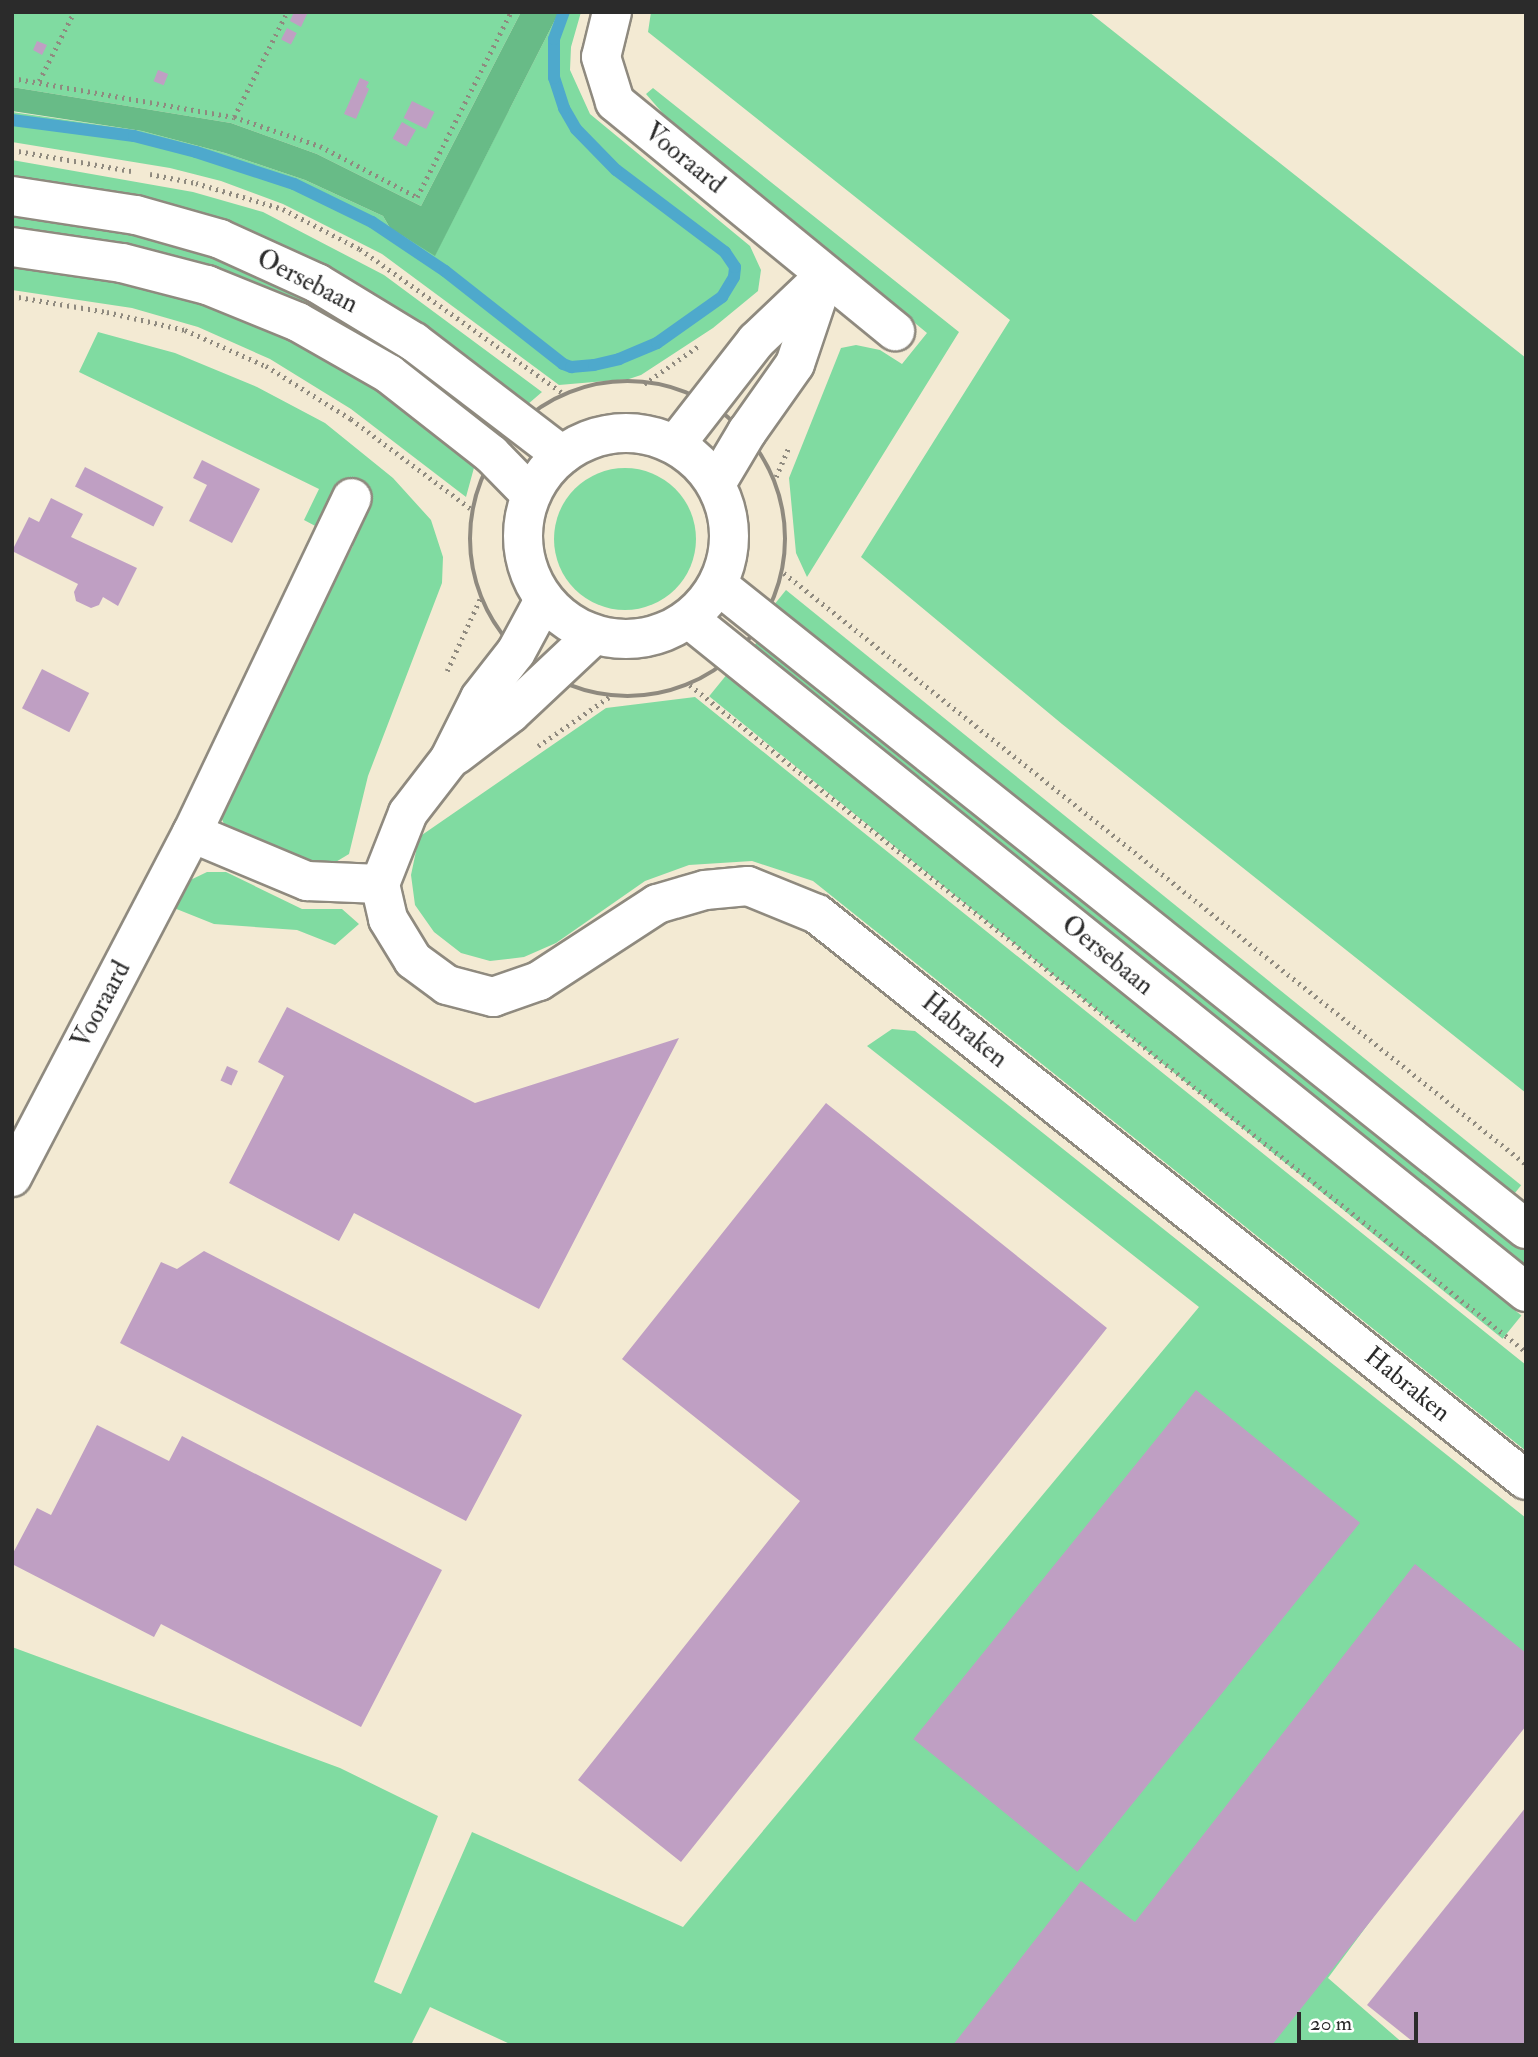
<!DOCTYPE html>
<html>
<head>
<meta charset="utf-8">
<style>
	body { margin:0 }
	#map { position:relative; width:1538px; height:2057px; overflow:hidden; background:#f3ead3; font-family:"IM FELL Double Pica",serif }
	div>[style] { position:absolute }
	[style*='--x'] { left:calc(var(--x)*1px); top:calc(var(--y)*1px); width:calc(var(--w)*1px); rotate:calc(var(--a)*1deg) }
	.green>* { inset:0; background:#80dba1; transform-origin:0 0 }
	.round { border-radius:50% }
	.forest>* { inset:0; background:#68bb87 }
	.stream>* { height:12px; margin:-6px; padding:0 6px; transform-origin:6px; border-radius:6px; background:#4ea9cc }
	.building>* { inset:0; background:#bf9fc3; transform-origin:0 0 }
	.path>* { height:4.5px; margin-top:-2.25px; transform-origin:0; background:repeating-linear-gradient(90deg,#8f8a7f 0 2px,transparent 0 7px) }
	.path>.ring { margin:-2.25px; padding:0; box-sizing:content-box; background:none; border:4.5px solid #8f8a7f; border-radius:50% }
	.roads { filter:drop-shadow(2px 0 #8f8a7f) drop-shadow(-2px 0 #8f8a7f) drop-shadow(0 2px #8f8a7f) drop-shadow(0 -2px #8f8a7f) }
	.street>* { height:38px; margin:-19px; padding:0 19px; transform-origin:19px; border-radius:19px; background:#fff }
	.secondary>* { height:38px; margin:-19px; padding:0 19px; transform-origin:19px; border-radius:19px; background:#fff }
	.secondary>.ring { margin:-19px; padding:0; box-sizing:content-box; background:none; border:38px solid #fff; border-radius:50% }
	span { translate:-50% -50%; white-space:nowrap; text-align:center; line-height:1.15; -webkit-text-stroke:5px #fff; paint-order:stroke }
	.street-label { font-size:26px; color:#2b2b2b }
	.frame { position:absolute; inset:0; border:14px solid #2b2b2b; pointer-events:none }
	.scale { position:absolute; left:1297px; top:2012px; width:121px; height:32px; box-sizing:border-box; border:4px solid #2b2b2b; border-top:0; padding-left:9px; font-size:21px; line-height:24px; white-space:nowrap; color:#2b2b2b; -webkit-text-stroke:5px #fff; paint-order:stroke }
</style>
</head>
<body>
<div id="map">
	<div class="green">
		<div style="clip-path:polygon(12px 12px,521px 12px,421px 206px,317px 154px,231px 123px,12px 87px)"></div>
		<div style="clip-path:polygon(559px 12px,581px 12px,571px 47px,570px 70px,590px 114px,750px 246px,761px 270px,758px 291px,713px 328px,641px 375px,629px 379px,559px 385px,382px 254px,283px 204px,221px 181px,170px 168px,12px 142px,12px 112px,142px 131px,225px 153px,305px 180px,383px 216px,390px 228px,435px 255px)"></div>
		<div style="clip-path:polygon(651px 12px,1089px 12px,1526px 358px,1526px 1093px,1062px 724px,861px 557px,1010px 320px,648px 32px)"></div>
		<div style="clip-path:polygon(653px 88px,959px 332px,807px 577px,796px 553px,789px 478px,841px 348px,856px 345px,880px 350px,902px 364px,927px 333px,666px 117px,646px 94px)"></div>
		<div style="clip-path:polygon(12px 160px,193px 192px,263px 212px,384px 275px,542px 392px,520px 411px,341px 284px,12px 187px)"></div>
		<div style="clip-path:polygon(12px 208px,159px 233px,241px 261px,390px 343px,500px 433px,490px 446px,386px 367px,12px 239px)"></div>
		<div style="clip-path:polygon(12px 260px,154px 284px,229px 307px,393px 394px,475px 464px,466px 497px,351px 409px,270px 359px,198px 327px,132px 308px,12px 290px)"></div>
		<div style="clip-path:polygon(98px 332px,175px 353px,257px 387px,325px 423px,393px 478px,431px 520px,443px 557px,442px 583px,368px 776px,349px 854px,334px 863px,313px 863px,247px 839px,224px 824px,217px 808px,353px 546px,304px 520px,319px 489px,79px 372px)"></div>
		<div class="round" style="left:554px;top:468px;width:142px;height:142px"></div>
		<div style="left:786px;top:590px;width:946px;height:33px;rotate:39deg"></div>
		<div style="clip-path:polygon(759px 639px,1526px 1243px,1526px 1281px,749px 653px)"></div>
		<div style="left:728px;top:673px;width:1021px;height:30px;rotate:39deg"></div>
		<div style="clip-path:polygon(695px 697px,1526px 1365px,1526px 1451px,813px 881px,752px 861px,689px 865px,645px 881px,556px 943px,524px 957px,490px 961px,461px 953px,434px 932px,415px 905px,411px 875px,419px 837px,606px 708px)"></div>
		<div style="clip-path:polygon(207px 872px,226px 872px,302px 909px,342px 909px,359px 924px,335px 945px,297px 930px,214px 924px,169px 906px,180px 885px)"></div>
		<div style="clip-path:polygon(892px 1029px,915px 1031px,1526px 1518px,1526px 1712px,1328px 1978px,1405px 2045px,512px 2045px,430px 2007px,411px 2045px,12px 2045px,12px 1647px,340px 1768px,438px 1816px,374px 1982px,401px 1994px,472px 1832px,683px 1927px,1199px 1307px,867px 1046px)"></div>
	</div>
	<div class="forest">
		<div style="clip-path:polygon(521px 12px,559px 12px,435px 256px,390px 228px,383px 216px,305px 180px,225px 153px,142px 131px,12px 111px,12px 87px,231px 123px,317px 154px,421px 206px)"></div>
	</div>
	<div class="stream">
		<div style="--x:12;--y:120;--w:123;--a:7.5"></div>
		<div style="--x:134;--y:136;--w:64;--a:14.5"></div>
		<div style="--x:196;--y:152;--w:103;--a:18.1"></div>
		<div style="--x:294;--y:184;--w:87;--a:26"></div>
		<div style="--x:372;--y:222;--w:88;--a:33.9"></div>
		<div style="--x:445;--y:271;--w:150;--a:38.2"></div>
		<div style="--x:563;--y:364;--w:9;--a:21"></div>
		<div style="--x:571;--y:367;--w:23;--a:-5"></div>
		<div style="--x:594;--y:365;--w:26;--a:-13"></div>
		<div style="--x:619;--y:359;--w:41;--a:-22.8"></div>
		<div style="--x:657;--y:343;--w:80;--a:-35.3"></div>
		<div style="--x:722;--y:297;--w:23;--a:-59"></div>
		<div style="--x:734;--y:277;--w:10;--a:-84"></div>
		<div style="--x:735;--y:267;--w:18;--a:-124"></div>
		<div style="--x:725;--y:252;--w:136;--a:-143"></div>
		<div style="--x:616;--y:170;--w:57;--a:-134.3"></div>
		<div style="--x:576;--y:129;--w:24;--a:-120"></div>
		<div style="--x:564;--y:108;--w:32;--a:-108"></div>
		<div style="--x:554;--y:78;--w:39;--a:-90"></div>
		<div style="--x:554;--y:39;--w:29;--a:-70"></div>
	</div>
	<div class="building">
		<div style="clip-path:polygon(294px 12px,308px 12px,301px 27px,290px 21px)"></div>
		<div style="left:287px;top:28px;width:11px;height:13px;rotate:27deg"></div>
		<div style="clip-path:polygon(37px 41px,47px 45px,42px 55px,33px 50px)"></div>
		<div style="left:158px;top:70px;width:11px;height:12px;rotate:22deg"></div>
		<div style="clip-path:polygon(360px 78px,369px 82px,366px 87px,369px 89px,356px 119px,344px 114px)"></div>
		<div style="left:412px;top:101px;width:25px;height:19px;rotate:26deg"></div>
		<div style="left:402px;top:122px;width:16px;height:19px;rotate:30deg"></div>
		<div style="clip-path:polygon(202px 460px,260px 489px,232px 543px,189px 521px,207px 485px,193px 478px)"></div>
		<div style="left:85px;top:467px;width:88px;height:22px;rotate:27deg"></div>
		<div style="clip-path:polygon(51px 498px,83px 514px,71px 537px,137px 568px,118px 606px,103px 597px,99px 605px,91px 608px,76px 601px,74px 592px,78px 584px,12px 551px,29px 517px,39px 522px)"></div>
		<div style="left:42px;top:669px;width:53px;height:44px;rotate:27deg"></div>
		<div style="clip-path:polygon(287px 1007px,475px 1103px,679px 1038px,539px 1309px,354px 1213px,339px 1241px,229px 1183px,284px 1076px,258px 1062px)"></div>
		<div style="left:227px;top:1066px;width:12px;height:16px;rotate:24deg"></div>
		<div style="clip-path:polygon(826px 1103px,1107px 1328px,681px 1862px,578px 1780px,800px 1501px,622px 1359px)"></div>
		<div style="clip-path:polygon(204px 1251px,522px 1415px,466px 1521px,120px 1343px,161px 1262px,177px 1269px)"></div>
		<div style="left:1196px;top:1390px;width:211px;height:449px;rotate:39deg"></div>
		<div style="clip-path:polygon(97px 1425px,169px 1461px,182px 1436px,442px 1570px,361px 1727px,161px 1624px,154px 1637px,12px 1564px,12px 1555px,37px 1508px,51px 1515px)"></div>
		<div style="clip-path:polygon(1415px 1564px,1526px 1653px,1526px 1726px,1272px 2045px,953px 2045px,1081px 1881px,1135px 1922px)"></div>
		<div style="clip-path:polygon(1526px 1807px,1526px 2045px,1417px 2045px,1367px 2005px)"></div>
	</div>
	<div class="path">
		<div style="--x:12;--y:78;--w:225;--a:10"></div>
		<div style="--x:234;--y:117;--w:91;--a:18.6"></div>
		<div style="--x:320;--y:146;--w:110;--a:27.7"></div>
		<div style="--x:417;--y:197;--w:208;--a:-63.1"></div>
		<div style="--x:39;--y:81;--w:77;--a:-63.1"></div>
		<div style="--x:234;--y:117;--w:118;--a:-63.2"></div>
		<div style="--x:12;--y:150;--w:121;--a:10"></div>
		<div style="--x:150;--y:174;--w:47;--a:11.1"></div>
		<div style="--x:196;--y:183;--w:91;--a:16.6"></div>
		<div style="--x:283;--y:209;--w:87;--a:27.5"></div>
		<div style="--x:360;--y:249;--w:247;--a:35.4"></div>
		<div style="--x:12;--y:296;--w:96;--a:9.6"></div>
		<div style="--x:107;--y:312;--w:80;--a:13"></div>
		<div style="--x:185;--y:330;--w:89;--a:24"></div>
		<div style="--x:266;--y:366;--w:100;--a:31.9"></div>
		<div style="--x:351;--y:419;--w:149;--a:36.8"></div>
		<div class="ring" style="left:470px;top:381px;width:311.5px;height:311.5px"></div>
		<div style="--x:644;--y:384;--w:68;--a:-34.9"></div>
		<div style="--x:776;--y:477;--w:33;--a:-67"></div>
		<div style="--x:784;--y:573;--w:949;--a:38.54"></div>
		<div style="--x:447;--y:671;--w:79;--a:-65.4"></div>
		<div style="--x:690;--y:685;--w:1069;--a:38.58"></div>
		<div style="--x:538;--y:746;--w:86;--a:-34.6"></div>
	</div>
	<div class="roads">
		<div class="street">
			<div style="--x:612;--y:12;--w:46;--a:103.7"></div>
			<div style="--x:601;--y:57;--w:47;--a:72.7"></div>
			<div style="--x:615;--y:102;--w:362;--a:39.3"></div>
			<div style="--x:675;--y:445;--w:132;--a:-52.1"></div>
			<div style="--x:756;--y:341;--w:90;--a:-43.6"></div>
			<div style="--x:716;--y:484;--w:61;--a:-59.2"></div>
			<div style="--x:747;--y:432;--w:83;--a:-54.8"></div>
			<div style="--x:795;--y:364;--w:94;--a:-71.4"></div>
			<div style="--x:456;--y:755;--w:69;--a:-37.4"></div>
			<div style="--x:511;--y:713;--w:114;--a:-43.2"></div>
			<div style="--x:192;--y:833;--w:125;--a:22.7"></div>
			<div style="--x:307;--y:881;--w:73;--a:2.4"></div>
			<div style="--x:380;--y:884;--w:36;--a:77"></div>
			<div style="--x:388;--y:919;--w:48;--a:58.6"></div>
			<div style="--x:413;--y:960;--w:42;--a:36.3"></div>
			<div style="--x:447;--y:985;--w:48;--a:14.6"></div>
			<div style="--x:493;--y:997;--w:49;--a:-19.2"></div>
			<div style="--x:539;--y:981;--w:141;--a:-33.1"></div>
			<div style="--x:657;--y:904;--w:50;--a:-16.3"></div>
			<div style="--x:705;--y:890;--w:43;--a:-5.3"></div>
			<div style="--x:748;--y:886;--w:74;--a:22.1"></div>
			<div style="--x:817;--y:914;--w:907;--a:38.6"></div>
			<div style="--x:380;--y:884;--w:76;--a:-68.5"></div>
			<div style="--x:408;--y:813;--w:67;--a:-52.3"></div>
			<div style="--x:449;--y:760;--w:69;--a:-63.4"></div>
			<div style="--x:480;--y:698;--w:58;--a:-52"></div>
			<div style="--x:516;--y:652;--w:59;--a:-61.7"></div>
			<div style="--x:12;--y:1177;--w:388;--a:-62.4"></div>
			<div style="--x:192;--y:833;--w:371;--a:-64.5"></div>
		</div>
		<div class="secondary">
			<div style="--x:12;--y:196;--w:125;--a:8.7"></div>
			<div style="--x:136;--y:215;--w:87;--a:15.9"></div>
			<div style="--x:220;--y:239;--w:107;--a:24.4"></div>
			<div style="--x:317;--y:283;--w:114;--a:31.3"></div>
			<div style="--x:414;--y:342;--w:186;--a:37.4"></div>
			<div style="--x:12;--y:247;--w:111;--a:8.3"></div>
			<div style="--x:122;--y:263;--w:88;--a:14.5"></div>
			<div style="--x:207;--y:285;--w:98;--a:22.1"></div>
			<div style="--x:298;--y:322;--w:105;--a:29.7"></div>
			<div style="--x:389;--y:374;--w:130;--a:38.1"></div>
			<div style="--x:491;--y:454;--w:57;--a:45.7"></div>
			<div class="ring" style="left:523px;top:433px;width:168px;height:168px"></div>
			<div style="--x:718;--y:585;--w:1033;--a:38.56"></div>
			<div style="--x:689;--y:619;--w:1074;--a:38.8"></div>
		</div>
	</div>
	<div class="street-label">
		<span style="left:684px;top:159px;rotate:39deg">Vooraard</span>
		<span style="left:307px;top:282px;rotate:27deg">Oersebaan</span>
		<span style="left:1107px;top:956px;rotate:39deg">Oersebaan</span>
		<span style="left:102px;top:1005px;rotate:-62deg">Vooraard</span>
		<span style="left:964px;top:1031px;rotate:39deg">Habraken</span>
		<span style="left:1407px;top:1385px;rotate:39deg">Habraken</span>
	</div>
	<div class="frame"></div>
	<div class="scale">20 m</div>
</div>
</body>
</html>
